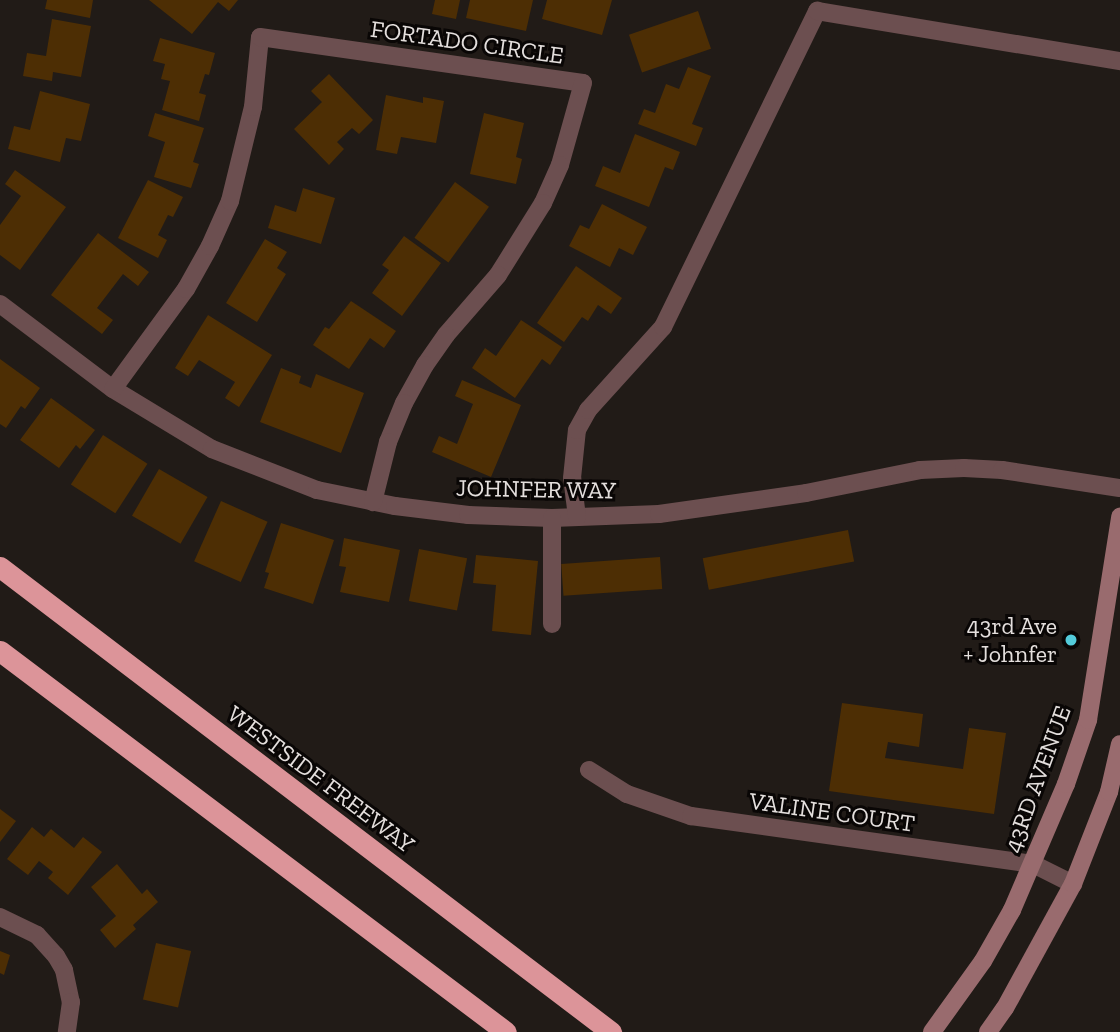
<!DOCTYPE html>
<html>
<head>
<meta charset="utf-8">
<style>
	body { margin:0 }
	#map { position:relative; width:1120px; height:1032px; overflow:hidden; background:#211b17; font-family:"Zilla Slab",serif }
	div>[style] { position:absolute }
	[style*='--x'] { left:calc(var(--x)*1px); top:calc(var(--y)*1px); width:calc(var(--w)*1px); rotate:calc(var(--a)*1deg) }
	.building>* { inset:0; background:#4d2e04; transform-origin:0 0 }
	.minor>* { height:18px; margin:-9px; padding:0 9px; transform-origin:9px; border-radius:9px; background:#6c4f50 }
	.secondary>* { height:18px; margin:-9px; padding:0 9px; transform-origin:9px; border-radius:9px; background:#996b6e }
	.motorway>* { height:21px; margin:-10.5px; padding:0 10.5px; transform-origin:10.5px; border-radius:10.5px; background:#dc9499 }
	.dots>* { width:19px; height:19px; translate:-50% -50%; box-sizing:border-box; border:4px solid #090605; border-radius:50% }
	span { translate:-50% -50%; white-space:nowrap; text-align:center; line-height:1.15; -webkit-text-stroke:6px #090605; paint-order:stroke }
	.street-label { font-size:24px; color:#e4dfdd }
	.poi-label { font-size:24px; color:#e4dfdd }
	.right { translate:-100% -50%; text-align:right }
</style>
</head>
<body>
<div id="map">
	<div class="building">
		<div style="clip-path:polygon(47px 0,93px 0,90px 18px,45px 9px)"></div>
		<div style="clip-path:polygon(149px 0,238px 0,229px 11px,218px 2px,192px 34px)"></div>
		<div style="clip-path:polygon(435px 0,460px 0,456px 19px,432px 14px)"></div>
		<div style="clip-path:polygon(470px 0,533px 0,526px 31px,466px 18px)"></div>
		<div style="clip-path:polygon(547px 0,612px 0,602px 35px,542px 19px)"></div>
		<div style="left:698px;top:11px;width:40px;height:73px;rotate:71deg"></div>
		<div style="clip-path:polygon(52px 19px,91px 26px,81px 77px,53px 72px,52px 81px,23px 76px,27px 53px,46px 56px)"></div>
		<div style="clip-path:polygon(160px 38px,215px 53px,209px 75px,205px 74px,199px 93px,206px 95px,199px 121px,162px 110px,170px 81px,161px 79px,165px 64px,153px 61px)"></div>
		<div style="clip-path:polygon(688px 67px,711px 76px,692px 124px,703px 128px,696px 146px,638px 124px,644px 109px,655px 113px,666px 84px,679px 89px)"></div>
		<div style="clip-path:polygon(329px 74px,373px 120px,359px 134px,352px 128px,337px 142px,344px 149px,329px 165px,294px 129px,322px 102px,311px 91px)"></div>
		<div style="clip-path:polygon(40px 91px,90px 104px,81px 141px,66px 138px,60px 162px,8px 149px,14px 126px,30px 130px)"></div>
		<div style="clip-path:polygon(386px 95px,423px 103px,423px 97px,444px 101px,436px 143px,401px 137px,397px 154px,376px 150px)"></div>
		<div style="clip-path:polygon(155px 113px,204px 128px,193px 162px,199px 164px,191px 188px,154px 177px,165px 142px,148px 136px)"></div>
		<div style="clip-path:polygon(484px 113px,524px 123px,516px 157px,522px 159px,516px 184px,470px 174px)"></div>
		<div style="clip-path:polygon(635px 134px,680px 152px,673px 170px,665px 167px,649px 207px,595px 186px,603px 166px,620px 173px)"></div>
		<div style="clip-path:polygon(15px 170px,66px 207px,20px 270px,0 255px,0 225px,21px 196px,5px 184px)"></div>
		<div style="clip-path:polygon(148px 180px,183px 197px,173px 217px,168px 215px,158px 235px,167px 240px,158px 258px,118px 238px)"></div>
		<div style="left:455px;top:182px;width:42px;height:69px;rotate:36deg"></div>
		<div style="clip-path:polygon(303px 188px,335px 198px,321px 244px,268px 228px,275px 205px,296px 212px)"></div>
		<div style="clip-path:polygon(602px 204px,647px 227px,633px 255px,619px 248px,610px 267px,569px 246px,580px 225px,589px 229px)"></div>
		<div style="clip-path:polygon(98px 233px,149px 272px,138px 286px,123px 274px,97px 308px,113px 320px,102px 334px,51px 295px)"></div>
		<div style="clip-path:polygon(404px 236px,441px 263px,402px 316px,372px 293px,389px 270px,382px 265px)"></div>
		<div style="clip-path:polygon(265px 239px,287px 252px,277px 268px,286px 274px,257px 322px,226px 303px)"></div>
		<div style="clip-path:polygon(576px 266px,622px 298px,611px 314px,598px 305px,588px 321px,582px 317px,564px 342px,537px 323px)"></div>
		<div style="clip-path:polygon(351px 301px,396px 331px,384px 348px,370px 338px,349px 369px,313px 345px,325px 327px,329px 329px)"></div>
		<div style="clip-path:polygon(208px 315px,272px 355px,239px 407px,225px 398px,235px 382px,199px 360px,188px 376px,175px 368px)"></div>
		<div style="clip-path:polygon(521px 320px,562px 347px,550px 365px,542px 359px,515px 398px,472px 368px,485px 348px,496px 356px)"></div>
		<div style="clip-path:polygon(0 359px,40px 388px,25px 409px,21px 406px,6px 428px,0 424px)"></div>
		<div style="clip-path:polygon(281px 368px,301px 376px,299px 383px,311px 388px,316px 374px,364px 393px,341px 453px,260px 422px)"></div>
		<div style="clip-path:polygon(462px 380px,521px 405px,491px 477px,432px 452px,439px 436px,457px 444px,473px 404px,455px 396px)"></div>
		<div style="clip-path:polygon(51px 398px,95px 430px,80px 449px,76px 445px,59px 468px,20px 440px)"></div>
		<div style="left:103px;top:435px;width:53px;height:59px;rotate:33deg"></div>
		<div style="left:159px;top:469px;width:56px;height:54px;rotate:30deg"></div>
		<div style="left:221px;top:501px;width:51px;height:66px;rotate:24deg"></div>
		<div style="clip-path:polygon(281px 523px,334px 540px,313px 604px,264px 588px,269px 573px,265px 572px)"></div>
		<div style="left:848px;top:530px;width:32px;height:148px;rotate:79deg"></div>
		<div style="clip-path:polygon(344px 538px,400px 550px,389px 602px,340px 592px,346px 567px,339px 566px)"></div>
		<div style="left:419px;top:549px;width:49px;height:53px;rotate:11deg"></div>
		<div style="clip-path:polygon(476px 555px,538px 561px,531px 635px,492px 631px,496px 585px,473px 583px)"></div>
		<div style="left:660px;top:557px;width:32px;height:99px;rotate:86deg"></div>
		<div style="clip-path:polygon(842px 703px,923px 714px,919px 747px,888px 742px,885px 758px,963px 769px,969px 728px,1006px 733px,994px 814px,829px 791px)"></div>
		<div style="clip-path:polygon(0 809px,16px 821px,0 842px)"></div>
		<div style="clip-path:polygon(32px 827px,44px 837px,51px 829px,74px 848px,83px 837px,102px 852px,68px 895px,48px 878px,53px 872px,39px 861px,28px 875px,7px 859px)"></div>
		<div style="clip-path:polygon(117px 864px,142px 894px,147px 889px,158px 902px,133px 925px,136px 929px,115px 948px,100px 930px,116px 916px,91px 887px)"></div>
		<div style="left:156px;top:943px;width:36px;height:58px;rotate:13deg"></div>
		<div style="clip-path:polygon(0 951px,10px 955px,4px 975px,0 973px)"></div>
	</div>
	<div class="minor">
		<div style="--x:0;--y:304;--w:141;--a:37"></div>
		<div style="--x:113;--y:389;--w:116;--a:31.2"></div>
		<div style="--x:212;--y:449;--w:113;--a:21.3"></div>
		<div style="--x:317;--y:490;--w:80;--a:11.6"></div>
		<div style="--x:395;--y:506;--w:74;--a:7"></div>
		<div style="--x:468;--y:515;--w:84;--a:2"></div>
		<div style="--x:552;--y:518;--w:107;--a:-2.1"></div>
		<div style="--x:659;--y:514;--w:148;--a:-8.1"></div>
		<div style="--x:806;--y:493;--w:116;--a:-11.4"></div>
		<div style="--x:920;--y:470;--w:44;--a:-2.6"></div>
		<div style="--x:964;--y:468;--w:38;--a:3"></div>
		<div style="--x:1002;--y:470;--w:119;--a:8.7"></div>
		<div style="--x:113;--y:389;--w:124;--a:-53.9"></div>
		<div style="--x:186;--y:289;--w:49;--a:-60.8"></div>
		<div style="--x:210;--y:246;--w:49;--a:-66"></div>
		<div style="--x:230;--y:201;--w:97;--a:-76.3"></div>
		<div style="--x:253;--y:107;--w:70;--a:-84.3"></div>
		<div style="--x:260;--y:37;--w:326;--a:8.1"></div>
		<div style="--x:583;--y:83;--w:85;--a:105.7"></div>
		<div style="--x:560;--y:165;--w:42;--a:114.1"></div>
		<div style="--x:543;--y:203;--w:85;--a:122"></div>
		<div style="--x:498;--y:275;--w:79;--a:130.9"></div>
		<div style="--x:446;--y:335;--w:37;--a:125"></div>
		<div style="--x:425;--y:365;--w:43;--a:118.9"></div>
		<div style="--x:404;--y:403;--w:42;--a:112.3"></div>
		<div style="--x:388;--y:442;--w:62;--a:104"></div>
		<div style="--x:577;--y:517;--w:39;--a:-97"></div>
		<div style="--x:572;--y:478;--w:48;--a:-84.1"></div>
		<div style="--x:577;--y:430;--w:23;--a:-61"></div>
		<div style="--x:588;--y:410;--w:112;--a:-47.9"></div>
		<div style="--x:663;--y:327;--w:352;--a:-64"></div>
		<div style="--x:817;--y:11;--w:307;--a:9.4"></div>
		<div style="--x:552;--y:624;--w:106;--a:-90"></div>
		<div style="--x:589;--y:770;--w:45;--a:32.3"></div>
		<div style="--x:627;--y:794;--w:68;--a:19"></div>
		<div style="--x:691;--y:816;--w:345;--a:8"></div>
		<div style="--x:1033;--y:864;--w:45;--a:26.6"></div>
		<div style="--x:0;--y:917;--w:41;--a:25.9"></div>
		<div style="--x:37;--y:935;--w:28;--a:48"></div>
		<div style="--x:56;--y:956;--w:16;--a:60"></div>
		<div style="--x:64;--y:970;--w:33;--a:78"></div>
		<div style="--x:71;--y:1002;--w:30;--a:98"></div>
	</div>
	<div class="secondary">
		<div style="--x:932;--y:1032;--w:87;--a:-54.3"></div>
		<div style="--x:983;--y:961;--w:59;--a:-60.4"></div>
		<div style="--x:1012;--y:910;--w:137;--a:-66.8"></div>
		<div style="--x:1066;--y:784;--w:68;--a:-71"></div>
		<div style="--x:1088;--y:720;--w:206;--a:-81"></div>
		<div style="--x:988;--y:1032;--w:29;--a:-55"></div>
		<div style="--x:1005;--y:1008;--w:141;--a:-61.3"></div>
		<div style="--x:1073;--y:884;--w:99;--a:-68.6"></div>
		<div style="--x:1109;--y:792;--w:49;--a:-77.1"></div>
	</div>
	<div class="motorway">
		<div style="--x:0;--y:567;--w:768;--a:37.27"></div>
		<div style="--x:0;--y:651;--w:633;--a:36.98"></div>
	</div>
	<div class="dots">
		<div style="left:1071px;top:640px;background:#53cbda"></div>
	</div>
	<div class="street-label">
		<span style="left:467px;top:42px;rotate:8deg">FORTADO CIRCLE</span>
		<span style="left:536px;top:489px;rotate:1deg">JOHNFER WAY</span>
		<span style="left:321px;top:779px;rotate:37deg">WESTSIDE FREEWAY</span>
		<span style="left:1037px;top:779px;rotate:-70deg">43RD AVENUE</span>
		<span style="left:832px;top:812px;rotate:8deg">VALINE COURT</span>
	</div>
	<div class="poi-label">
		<span class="right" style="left:1057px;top:640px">43rd Ave<br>+ Johnfer</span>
	</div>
</div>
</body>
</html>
